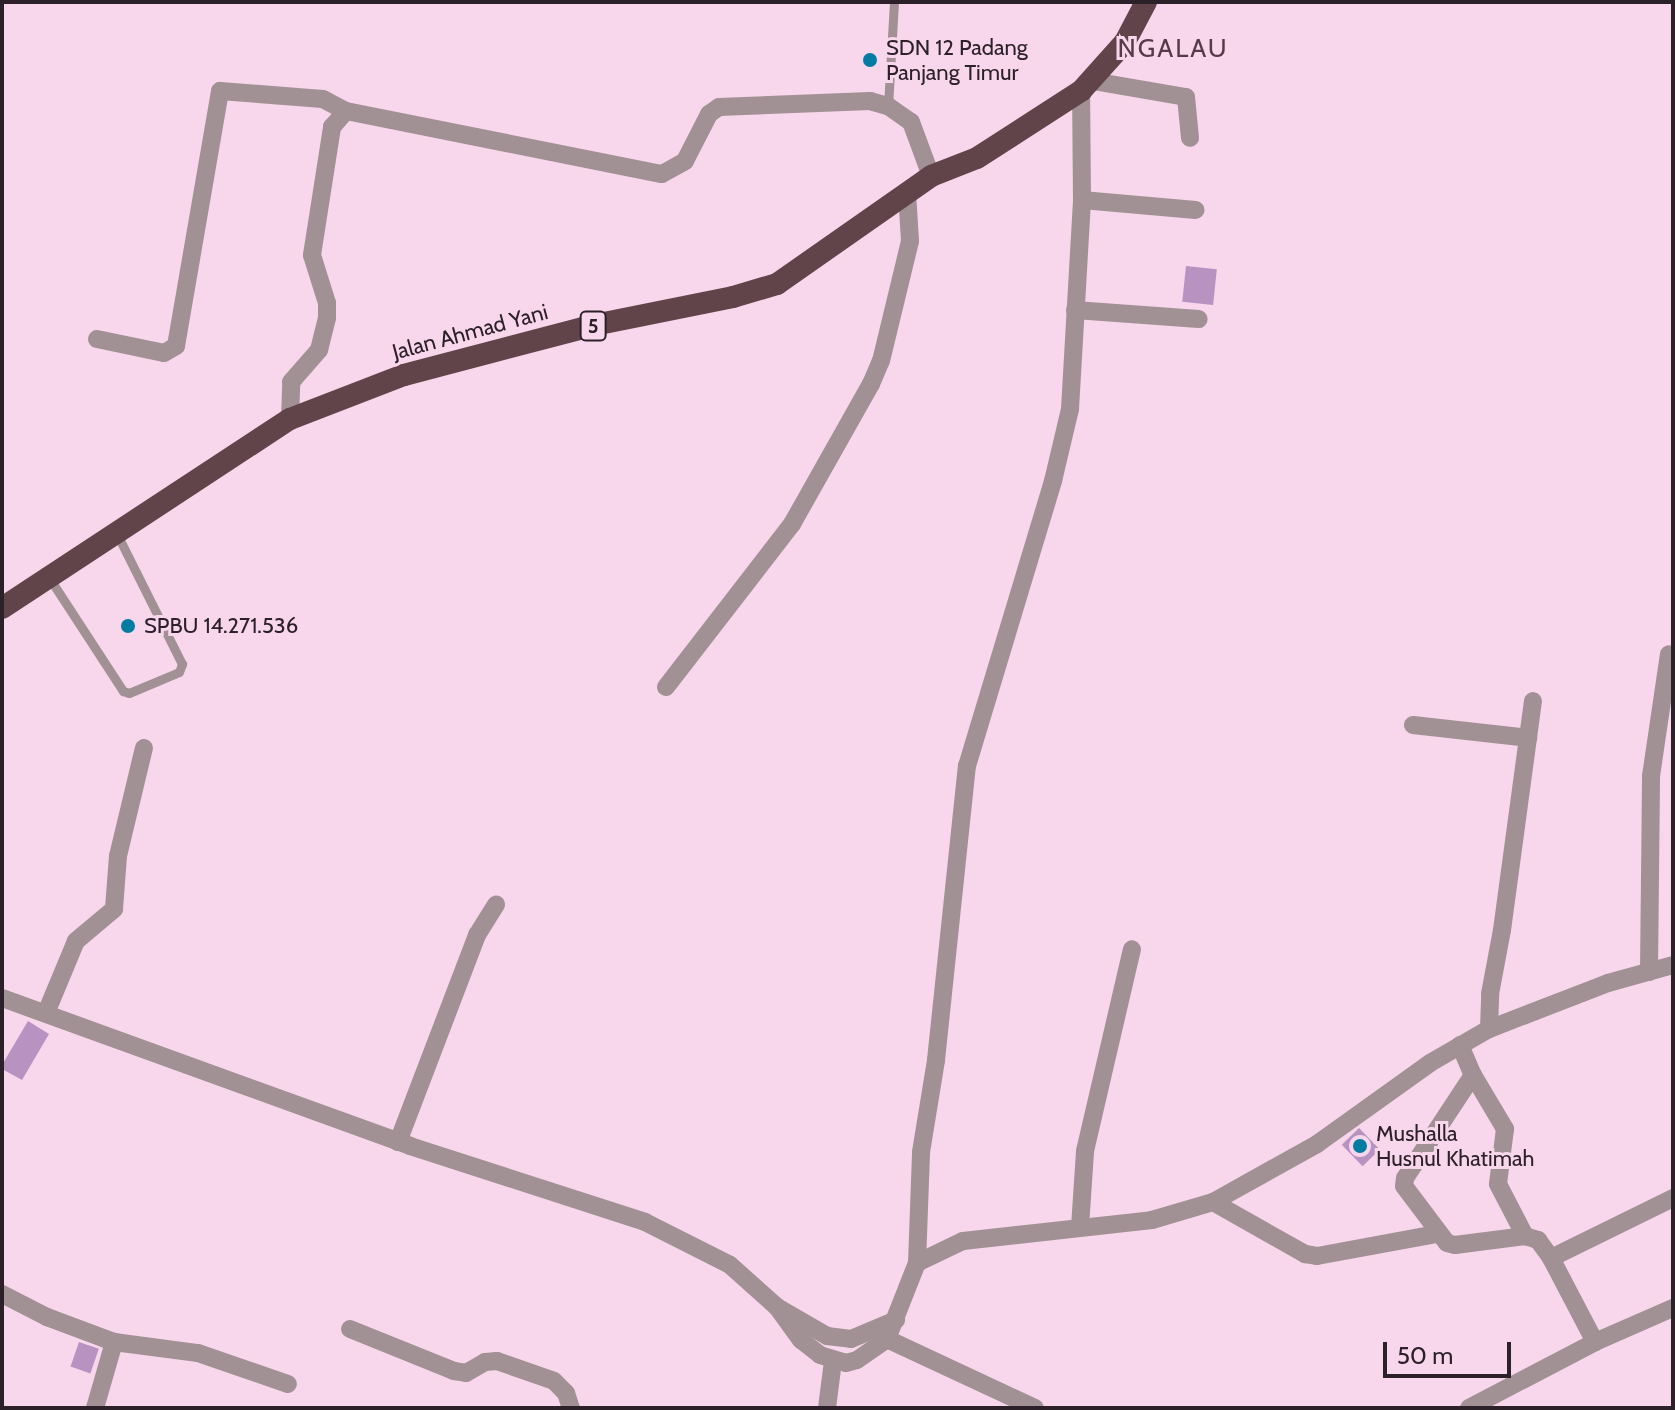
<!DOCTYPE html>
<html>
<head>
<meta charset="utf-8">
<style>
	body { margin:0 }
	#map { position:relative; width:1675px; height:1410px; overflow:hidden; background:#f8d6eb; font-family:Cabin,sans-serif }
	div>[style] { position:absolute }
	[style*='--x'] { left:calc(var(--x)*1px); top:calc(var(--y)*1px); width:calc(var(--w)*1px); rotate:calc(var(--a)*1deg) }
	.building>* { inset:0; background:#b893c2; transform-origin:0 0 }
	.service>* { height:9px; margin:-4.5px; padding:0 4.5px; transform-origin:4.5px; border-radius:4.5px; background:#a19194 }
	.minor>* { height:18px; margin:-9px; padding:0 9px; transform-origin:9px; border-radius:9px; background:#a19194 }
	.trunk>* { height:22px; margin:-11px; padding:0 11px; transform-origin:11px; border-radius:11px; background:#61444a }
	.dots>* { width:22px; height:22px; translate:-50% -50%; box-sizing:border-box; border:4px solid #f8d6eb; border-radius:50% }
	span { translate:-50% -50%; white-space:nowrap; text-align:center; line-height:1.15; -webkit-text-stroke:6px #f8d6eb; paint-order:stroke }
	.shield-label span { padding:2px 6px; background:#f8d6eb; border:2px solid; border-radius:6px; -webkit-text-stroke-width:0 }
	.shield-label { font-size:20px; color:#2d2129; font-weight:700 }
	.poi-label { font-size:22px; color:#2d2129 }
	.left { translate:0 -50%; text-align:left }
	.street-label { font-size:22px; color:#2d2129 }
	.quarter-label { font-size:26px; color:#553a4b; letter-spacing:2px }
	.frame { position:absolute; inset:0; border:4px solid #2d2129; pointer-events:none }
	.scale { position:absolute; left:1383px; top:1342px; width:128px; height:36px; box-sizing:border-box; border:4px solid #2d2129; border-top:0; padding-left:10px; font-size:24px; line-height:28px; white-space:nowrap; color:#2d2129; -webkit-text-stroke:6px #f8d6eb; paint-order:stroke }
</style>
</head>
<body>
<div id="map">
	<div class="building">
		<div style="left:1186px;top:266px;width:31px;height:36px;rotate:6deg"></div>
		<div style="clip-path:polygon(28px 1021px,49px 1034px,22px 1080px,2px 1069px,2px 1065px)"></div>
		<div style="left:1359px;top:1128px;width:30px;height:24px;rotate:46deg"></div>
		<div style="left:79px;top:1342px;width:21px;height:26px;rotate:19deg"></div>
	</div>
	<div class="service">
		<div style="--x:888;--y:106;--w:104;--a:-86.7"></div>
		<div style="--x:50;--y:579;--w:134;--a:56.9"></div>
		<div style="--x:123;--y:691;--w:6;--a:18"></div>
		<div style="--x:129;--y:693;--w:54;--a:-22.8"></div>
		<div style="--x:179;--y:672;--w:9;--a:-69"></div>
		<div style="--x:182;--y:664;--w:145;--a:-116.6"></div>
	</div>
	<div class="minor">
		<div style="--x:1093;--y:81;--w:94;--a:9.8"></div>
		<div style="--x:1186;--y:97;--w:41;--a:84.4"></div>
		<div style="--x:1082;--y:200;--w:114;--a:5"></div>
		<div style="--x:1075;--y:310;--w:124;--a:4.2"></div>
		<div style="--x:97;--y:339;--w:68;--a:11.8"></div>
		<div style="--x:164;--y:353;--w:14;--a:-30"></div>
		<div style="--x:176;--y:346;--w:259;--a:-80.2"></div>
		<div style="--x:220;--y:91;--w:103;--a:4.4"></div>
		<div style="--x:323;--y:99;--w:26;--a:28"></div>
		<div style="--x:290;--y:419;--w:37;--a:-88"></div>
		<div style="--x:291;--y:382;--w:43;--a:-48.8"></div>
		<div style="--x:319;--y:350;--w:33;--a:-76"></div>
		<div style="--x:327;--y:318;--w:15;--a:-90"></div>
		<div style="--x:327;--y:303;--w:50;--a:-107.4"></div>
		<div style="--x:312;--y:255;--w:130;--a:-81.1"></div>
		<div style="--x:332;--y:127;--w:21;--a:-49"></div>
		<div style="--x:346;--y:111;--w:322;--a:11.3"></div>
		<div style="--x:662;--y:174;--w:26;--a:-29"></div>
		<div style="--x:685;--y:161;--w:53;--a:-62.9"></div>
		<div style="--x:709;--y:114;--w:12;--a:-35"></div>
		<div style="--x:719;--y:107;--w:151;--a:-2.3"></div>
		<div style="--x:870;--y:101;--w:19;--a:16"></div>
		<div style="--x:888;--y:106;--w:28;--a:35"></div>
		<div style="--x:911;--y:122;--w:58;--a:69.7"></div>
		<div style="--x:666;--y:687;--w:206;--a:-52.3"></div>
		<div style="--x:792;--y:524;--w:161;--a:-60.6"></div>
		<div style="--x:871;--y:384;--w:25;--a:-67"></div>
		<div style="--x:881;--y:361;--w:123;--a:-76.4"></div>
		<div style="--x:910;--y:241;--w:49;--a:-93.5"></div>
		<div style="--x:1413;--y:725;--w:116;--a:6.4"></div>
		<div style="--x:1649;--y:972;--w:196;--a:-89.4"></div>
		<div style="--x:1651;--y:776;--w:123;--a:-81.6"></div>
		<div style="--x:2;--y:998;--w:434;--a:19.9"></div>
		<div style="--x:410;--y:1146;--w:247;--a:17.9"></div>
		<div style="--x:645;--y:1222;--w:95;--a:26.8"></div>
		<div style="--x:730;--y:1265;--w:63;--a:41.8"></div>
		<div style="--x:777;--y:1307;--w:58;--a:30.1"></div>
		<div style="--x:827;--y:1336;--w:24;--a:7"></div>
		<div style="--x:851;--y:1339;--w:49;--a:-22.9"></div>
		<div style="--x:46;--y:1013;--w:78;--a:-67.4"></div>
		<div style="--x:76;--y:941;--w:50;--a:-40.1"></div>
		<div style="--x:114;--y:909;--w:53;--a:-85.7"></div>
		<div style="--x:118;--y:856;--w:111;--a:-76.5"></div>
		<div style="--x:1489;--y:1029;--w:35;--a:-88"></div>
		<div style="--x:1490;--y:994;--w:65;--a:-79.4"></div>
		<div style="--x:1502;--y:930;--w:231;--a:-82.3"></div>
		<div style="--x:1460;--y:1045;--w:33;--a:67"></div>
		<div style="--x:1473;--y:1075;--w:63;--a:59.3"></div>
		<div style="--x:1505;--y:1129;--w:55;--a:97.3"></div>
		<div style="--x:1498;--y:1184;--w:59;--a:62.6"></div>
		<div style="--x:1525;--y:1236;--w:14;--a:17"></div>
		<div style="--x:1538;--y:1240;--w:22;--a:54"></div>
		<div style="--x:1551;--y:1258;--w:95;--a:62.4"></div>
		<div style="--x:1473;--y:1075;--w:123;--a:123.4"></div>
		<div style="--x:1405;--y:1178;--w:8;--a:97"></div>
		<div style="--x:1404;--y:1186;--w:71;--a:53"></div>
		<div style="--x:1447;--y:1243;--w:8;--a:14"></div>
		<div style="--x:1455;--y:1245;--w:71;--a:-7.3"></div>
		<div style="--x:398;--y:1142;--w:222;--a:-69.1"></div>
		<div style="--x:477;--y:935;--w:36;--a:-58"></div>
		<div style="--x:1213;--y:1202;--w:106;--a:29.5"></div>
		<div style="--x:1305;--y:1254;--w:12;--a:9"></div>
		<div style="--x:1317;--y:1256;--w:122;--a:-10.4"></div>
		<div style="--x:1080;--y:1227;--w:76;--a:-86.2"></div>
		<div style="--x:1085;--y:1151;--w:207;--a:-76.9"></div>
		<div style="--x:1551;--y:1258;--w:136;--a:-26.2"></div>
		<div style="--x:917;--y:1263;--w:51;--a:-25.6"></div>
		<div style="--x:963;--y:1241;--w:190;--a:-6.3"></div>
		<div style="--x:1152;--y:1220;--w:64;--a:-16.4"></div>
		<div style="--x:1213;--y:1202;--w:119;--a:-29.1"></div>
		<div style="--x:1317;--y:1144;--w:139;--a:-35.6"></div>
		<div style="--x:1430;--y:1063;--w:68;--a:-30"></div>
		<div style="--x:1489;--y:1029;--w:128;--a:-21.1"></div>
		<div style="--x:1608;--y:983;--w:67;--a:-15.5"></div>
		<div style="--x:2;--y:1294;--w:51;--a:27.1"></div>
		<div style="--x:47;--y:1317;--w:72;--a:20.5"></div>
		<div style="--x:114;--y:1342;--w:85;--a:7.5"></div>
		<div style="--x:198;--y:1353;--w:95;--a:19"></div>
		<div style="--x:777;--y:1307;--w:41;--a:54"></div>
		<div style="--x:801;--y:1340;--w:24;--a:38"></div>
		<div style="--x:820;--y:1355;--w:27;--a:17"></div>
		<div style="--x:846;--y:1363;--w:11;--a:-15"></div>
		<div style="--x:857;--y:1360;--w:37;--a:-35"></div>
		<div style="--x:887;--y:1339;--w:82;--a:-68.5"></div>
		<div style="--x:917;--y:1263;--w:111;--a:-87.9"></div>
		<div style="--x:921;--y:1152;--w:93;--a:-80.7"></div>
		<div style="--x:936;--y:1060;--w:296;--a:-84"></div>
		<div style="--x:967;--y:766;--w:298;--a:-73.2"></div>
		<div style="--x:1053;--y:481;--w:74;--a:-76.7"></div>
		<div style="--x:1070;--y:409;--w:209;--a:-86.7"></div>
		<div style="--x:1082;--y:200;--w:109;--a:-90.5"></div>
		<div style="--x:350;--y:1329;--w:112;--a:22"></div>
		<div style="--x:454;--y:1371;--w:12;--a:9"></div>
		<div style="--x:466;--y:1373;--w:22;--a:-30"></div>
		<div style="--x:485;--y:1362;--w:12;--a:-5"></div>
		<div style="--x:497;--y:1361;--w:60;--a:19.3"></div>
		<div style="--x:554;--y:1381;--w:17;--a:45"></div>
		<div style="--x:566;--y:1393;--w:16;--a:72"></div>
		<div style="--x:887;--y:1339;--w:163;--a:25"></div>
		<div style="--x:95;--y:1408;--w:69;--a:-73.9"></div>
		<div style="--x:827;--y:1408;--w:47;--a:-82.7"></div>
		<div style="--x:1469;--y:1408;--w:142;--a:-27.6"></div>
		<div style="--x:1595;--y:1342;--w:85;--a:-23.6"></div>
	</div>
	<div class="trunk">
		<div style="--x:2;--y:608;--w:344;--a:-33.3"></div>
		<div style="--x:290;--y:419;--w:122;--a:-21.1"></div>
		<div style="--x:404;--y:375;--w:202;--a:-14.7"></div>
		<div style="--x:599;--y:324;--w:137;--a:-11.4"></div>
		<div style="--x:733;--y:297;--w:46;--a:-16.5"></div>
		<div style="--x:777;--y:284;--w:188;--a:-35"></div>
		<div style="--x:931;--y:176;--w:49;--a:-21.4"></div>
		<div style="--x:977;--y:158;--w:124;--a:-32.8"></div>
		<div style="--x:1081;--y:91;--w:66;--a:-48.1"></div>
		<div style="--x:1125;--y:42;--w:45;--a:-62.3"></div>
	</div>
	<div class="dots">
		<div style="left:870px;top:60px;background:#027ca3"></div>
		<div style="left:128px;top:626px;background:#027ca3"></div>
		<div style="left:1360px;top:1146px;background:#027ca3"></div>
	</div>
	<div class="shield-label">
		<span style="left:593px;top:326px">5</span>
	</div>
	<div class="poi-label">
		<span class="left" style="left:886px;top:60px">SDN 12 Padang<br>Panjang Timur</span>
		<span class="left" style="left:144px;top:626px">SPBU 14.271.536</span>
		<span class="left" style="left:1376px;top:1146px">Mushalla<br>Husnul Khatimah</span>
	</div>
	<div class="street-label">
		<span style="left:470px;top:332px;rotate:-15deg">Jalan Ahmad Yani</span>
	</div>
	<div class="quarter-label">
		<span style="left:1173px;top:49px">NGALAU</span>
	</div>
	<div class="frame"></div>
	<div class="scale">50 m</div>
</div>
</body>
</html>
